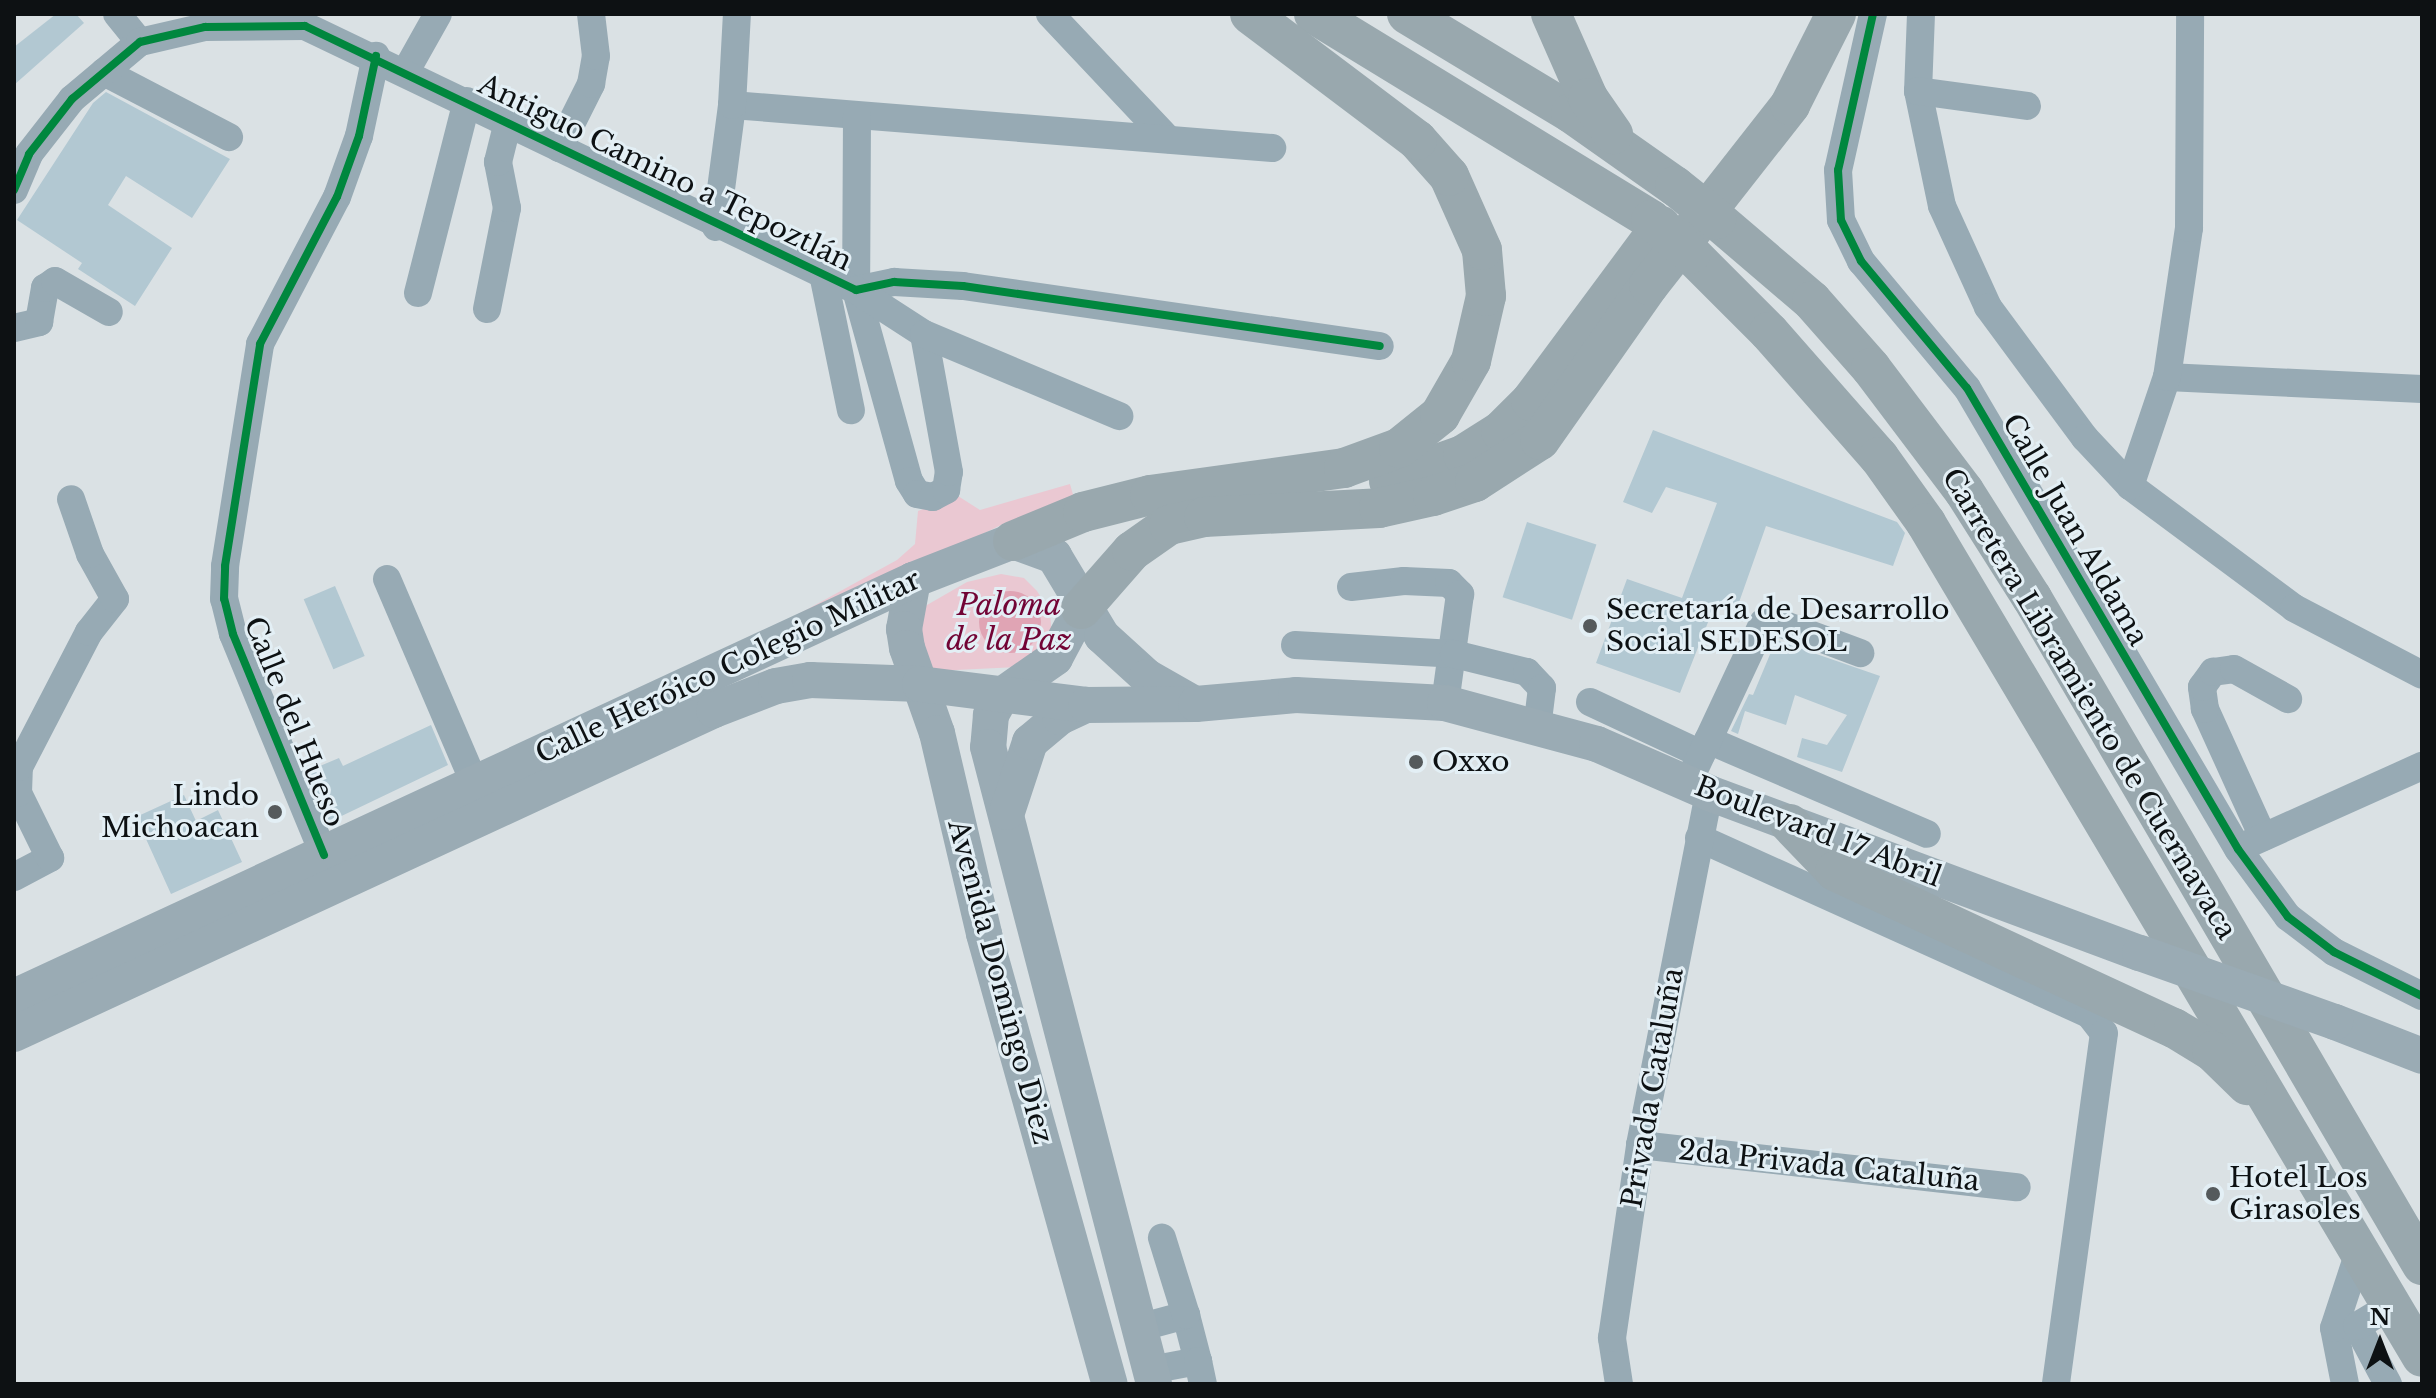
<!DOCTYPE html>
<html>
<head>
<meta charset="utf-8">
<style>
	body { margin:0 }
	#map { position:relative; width:2436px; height:1398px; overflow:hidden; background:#dae1e4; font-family:"Libre Baskerville",serif }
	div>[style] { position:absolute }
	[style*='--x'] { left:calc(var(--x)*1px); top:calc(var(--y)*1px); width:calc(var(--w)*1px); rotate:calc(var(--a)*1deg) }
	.green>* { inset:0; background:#eac8d2 }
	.water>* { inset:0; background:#e0a4b4 }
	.round { border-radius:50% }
	.building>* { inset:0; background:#b2c8d2; transform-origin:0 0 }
	.minor>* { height:28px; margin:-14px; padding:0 14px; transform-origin:14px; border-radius:14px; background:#97aab4 }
	.major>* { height:36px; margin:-18px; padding:0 18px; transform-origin:18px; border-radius:18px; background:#9aabb4 }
	.highway>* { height:40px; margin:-20px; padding:0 20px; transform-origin:20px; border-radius:20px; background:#99a8ae }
	.major-bridge>* { height:36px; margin:-18px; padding:0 18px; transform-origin:18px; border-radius:18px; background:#9aabb4 }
	.highway-bridge>* { height:40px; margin:-20px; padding:0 20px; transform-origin:20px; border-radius:20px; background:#99a8ae }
	.cycleway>* { height:8px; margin:-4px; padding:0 4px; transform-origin:4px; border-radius:4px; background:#00873e }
	.dots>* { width:22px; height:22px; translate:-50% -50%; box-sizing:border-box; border:4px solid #e3eff5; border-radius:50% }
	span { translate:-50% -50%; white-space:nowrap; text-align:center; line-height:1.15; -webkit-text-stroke:6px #e3eff5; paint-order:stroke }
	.street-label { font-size:28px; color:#0d1113 }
	.poi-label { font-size:28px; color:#0d1113 }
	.left { translate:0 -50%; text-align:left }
	.right { translate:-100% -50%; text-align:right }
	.water-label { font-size:30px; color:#720435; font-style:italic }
	.frame { position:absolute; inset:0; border:16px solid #0d1113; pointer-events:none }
	.north { position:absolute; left:2340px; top:1302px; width:80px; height:80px; -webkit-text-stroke:6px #e3eff5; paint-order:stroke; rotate:0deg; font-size:22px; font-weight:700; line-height:32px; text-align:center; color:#0d1113 }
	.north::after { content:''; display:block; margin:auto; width:28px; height:36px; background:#0d1113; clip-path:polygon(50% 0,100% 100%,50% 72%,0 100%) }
</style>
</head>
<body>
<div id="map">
	<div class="green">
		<div style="clip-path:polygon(1070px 484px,1074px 498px,1005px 523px,789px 629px,786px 621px,897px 560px,915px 544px,918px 511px,958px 496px,980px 510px)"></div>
		<div style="clip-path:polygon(1001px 574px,1024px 578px,1037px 591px,1050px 612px,1052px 638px,1018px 667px,935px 671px,920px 659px,915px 622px,927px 605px,967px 582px)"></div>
	</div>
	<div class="water">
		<div class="round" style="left:979px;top:591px;width:62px;height:62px"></div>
	</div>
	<div class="building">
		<div style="clip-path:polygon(56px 14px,76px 14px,84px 23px,14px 85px,14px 47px)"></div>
		<div style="clip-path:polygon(106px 92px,230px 159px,192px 218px,126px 176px,108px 205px,172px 248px,135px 306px,78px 269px,82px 263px,17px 220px,93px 103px)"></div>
		<div style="clip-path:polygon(1653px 430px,1897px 522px,1905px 533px,1893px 566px,1766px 526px,1737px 608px,1716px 602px,1680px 693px,1596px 663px,1627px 579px,1682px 598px,1717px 503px,1666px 487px,1652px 513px,1623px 502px)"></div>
		<div style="left:1527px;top:522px;width:73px;height:79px;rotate:18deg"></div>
		<div style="left:335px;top:586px;width:76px;height:34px;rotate:67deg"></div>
		<div style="clip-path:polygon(1776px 640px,1880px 676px,1842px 772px,1797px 757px,1802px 738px,1827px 745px,1847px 715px,1795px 695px,1786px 725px,1745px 711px,1738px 734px,1731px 731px,1749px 694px,1753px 695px)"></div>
		<div style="clip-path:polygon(431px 725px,448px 765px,329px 822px,308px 771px,339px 758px,343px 766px)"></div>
		<div style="clip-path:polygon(184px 795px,196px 821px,218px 810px,242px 862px,171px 894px,136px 817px)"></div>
	</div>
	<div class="minor">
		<div style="--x:117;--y:14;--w:36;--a:51"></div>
		<div style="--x:1050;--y:14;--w:172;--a:46.7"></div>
		<div style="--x:1873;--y:14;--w:160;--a:102.6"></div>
		<div style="--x:1838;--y:170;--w:50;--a:86.6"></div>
		<div style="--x:1841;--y:220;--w:46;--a:64"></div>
		<div style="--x:1861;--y:261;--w:165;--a:50.2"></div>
		<div style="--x:1967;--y:388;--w:535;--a:59.55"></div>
		<div style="--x:2238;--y:849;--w:84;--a:53.7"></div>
		<div style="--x:2288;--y:917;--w:58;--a:37.3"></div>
		<div style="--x:2334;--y:952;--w:98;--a:26.6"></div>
		<div style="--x:1921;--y:14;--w:77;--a:92.2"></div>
		<div style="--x:1918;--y:91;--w:117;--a:78.2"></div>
		<div style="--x:1942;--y:206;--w:111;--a:65.5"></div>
		<div style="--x:1988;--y:307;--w:163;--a:53.5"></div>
		<div style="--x:2085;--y:438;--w:66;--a:46.8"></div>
		<div style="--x:2130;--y:486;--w:204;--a:36.6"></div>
		<div style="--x:2294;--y:608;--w:144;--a:27.6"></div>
		<div style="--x:406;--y:71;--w:65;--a:-60.7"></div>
		<div style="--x:104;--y:72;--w:141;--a:27.5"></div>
		<div style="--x:1918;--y:91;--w:110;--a:7.8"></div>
		<div style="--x:732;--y:105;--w:542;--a:4.55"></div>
		<div style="--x:857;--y:116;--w:174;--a:90.3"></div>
		<div style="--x:856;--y:290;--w:198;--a:74.5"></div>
		<div style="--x:909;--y:481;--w:15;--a:58"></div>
		<div style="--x:917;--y:494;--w:16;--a:11"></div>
		<div style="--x:933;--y:497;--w:15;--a:-28"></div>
		<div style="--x:946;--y:490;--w:18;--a:-81"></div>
		<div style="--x:949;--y:472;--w:140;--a:-100.3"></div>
		<div style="--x:559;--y:148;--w:72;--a:-63.4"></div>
		<div style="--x:591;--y:84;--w:28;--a:-80"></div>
		<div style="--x:596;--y:56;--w:42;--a:-96.8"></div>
		<div style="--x:14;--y:190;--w:39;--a:-67"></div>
		<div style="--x:29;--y:154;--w:70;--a:-52"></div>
		<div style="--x:72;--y:99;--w:89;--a:-40"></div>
		<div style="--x:140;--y:42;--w:67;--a:-13"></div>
		<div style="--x:205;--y:27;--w:100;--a:-0.6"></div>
		<div style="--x:305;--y:26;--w:611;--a:25.6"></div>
		<div style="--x:856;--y:290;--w:39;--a:-12"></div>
		<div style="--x:894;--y:282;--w:69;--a:3.3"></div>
		<div style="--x:963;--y:286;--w:421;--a:8.2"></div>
		<div style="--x:716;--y:227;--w:123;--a:-82.5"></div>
		<div style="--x:732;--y:105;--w:91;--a:-86.9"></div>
		<div style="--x:824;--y:279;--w:134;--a:78.4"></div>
		<div style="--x:856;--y:290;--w:81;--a:32.9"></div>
		<div style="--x:924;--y:334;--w:212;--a:22.8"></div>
		<div style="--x:418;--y:293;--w:198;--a:-75.7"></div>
		<div style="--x:487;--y:309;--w:103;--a:-78.8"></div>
		<div style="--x:507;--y:208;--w:47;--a:-101.1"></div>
		<div style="--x:498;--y:162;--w:41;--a:-76"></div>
		<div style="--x:14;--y:328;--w:26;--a:-13"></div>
		<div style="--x:39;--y:322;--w:35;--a:-80"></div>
		<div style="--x:45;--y:288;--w:12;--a:-35"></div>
		<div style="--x:55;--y:281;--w:62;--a:29.9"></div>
		<div style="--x:2167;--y:377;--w:255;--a:2.7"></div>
		<div style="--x:2130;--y:486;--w:115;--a:-71.3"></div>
		<div style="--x:2167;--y:377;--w:151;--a:-81.6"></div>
		<div style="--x:2189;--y:228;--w:214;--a:-89.7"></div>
		<div style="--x:387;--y:579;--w:223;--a:66.8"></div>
		<div style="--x:1351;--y:587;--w:53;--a:-6.5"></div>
		<div style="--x:1404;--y:581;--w:45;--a:2.5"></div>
		<div style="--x:1449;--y:583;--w:16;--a:45"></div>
		<div style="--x:1460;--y:594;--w:110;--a:97.8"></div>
		<div style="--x:1295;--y:645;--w:159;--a:3.2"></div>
		<div style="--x:1454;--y:654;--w:75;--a:13.9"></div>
		<div style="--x:1527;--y:672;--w:22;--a:47"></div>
		<div style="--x:1542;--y:688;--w:40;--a:97.1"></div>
		<div style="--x:1590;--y:702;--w:123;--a:25.1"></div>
		<div style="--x:1708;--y:740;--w:238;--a:23.2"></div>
		<div style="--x:1688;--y:783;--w:177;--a:-64.9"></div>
		<div style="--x:1763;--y:623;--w:14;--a:-4"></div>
		<div style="--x:1777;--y:622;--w:89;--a:20.5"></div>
		<div style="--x:2263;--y:837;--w:141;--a:-114.4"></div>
		<div style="--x:2205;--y:709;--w:22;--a:-98"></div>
		<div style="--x:2202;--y:687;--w:19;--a:-54"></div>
		<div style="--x:2213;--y:672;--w:21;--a:-8"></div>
		<div style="--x:2234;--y:669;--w:62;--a:29.1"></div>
		<div style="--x:1699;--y:838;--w:428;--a:24.3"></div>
		<div style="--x:2089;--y:1014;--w:24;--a:52"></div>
		<div style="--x:2104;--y:1033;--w:354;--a:97.8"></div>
		<div style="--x:2246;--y:845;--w:193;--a:-24.2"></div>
		<div style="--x:324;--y:855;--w:239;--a:-112.4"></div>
		<div style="--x:233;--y:634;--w:36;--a:-104"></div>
		<div style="--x:224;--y:599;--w:33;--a:-88"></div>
		<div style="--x:225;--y:566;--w:225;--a:-81"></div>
		<div style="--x:260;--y:344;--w:166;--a:-62.4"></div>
		<div style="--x:337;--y:197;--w:65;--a:-70.2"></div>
		<div style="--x:359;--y:136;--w:82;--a:-78"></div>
		<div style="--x:14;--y:877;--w:41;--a:-27.8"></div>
		<div style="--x:50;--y:858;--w:72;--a:-116.2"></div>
		<div style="--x:18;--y:793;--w:26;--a:-88"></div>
		<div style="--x:19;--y:767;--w:152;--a:-62.6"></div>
		<div style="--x:89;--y:632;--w:42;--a:-51.8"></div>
		<div style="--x:115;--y:599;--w:51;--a:-119.1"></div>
		<div style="--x:90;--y:554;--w:58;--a:-109.1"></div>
		<div style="--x:1640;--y:1145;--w:379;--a:6.4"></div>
		<div style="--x:1186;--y:1315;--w:48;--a:75.4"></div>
		<div style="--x:1138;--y:1328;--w:50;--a:-15.2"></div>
		<div style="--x:1186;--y:1315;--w:81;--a:-107.3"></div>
		<div style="--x:1150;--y:1370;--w:49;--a:-10.6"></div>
		<div style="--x:1198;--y:1361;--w:24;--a:78"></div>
		<div style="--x:1619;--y:1384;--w:47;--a:-98.7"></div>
		<div style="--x:1612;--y:1338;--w:195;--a:-81.7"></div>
		<div style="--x:1640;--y:1145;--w:359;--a:-78.9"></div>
		<div style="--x:2345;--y:1384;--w:57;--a:-101.1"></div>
		<div style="--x:2334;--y:1328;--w:83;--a:-71.8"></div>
		<div style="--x:2388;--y:1384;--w:66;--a:-118.1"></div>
		<div style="--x:2357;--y:1326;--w:41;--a:-31"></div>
	</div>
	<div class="major">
		<div style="--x:913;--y:580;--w:50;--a:100.4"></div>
		<div style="--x:904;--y:629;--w:19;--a:81"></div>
		<div style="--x:907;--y:648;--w:90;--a:70.6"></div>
		<div style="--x:937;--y:733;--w:206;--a:76.8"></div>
		<div style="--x:984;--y:934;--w:467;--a:74.4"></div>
		<div style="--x:1081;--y:609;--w:55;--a:118"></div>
		<div style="--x:1055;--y:658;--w:65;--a:145.1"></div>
		<div style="--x:1002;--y:695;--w:23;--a:119"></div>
		<div style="--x:991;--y:715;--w:32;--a:95"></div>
		<div style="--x:988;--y:747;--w:658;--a:75.39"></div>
		<div style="--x:1007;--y:812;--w:74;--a:-71.8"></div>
		<div style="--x:1030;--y:742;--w:39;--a:-40"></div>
		<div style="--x:1060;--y:717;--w:29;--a:-25"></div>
		<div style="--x:14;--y:997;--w:991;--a:-24.88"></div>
		<div style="--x:913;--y:580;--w:107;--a:-21.3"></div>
		<div style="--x:1013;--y:541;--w:44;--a:20.1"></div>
		<div style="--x:1054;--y:556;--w:93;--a:59"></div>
		<div style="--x:1102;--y:636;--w:61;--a:42.3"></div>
		<div style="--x:1147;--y:677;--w:53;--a:29.5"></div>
		<div style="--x:2335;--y:1022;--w:93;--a:21.3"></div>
		<div style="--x:14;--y:1034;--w:771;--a:-24.84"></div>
		<div style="--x:714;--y:710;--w:66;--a:-21.2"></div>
		<div style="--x:776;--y:686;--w:35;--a:-10"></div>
		<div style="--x:810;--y:680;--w:110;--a:2.1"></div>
		<div style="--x:920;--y:684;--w:167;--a:7.2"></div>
		<div style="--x:1086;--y:705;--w:110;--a:-0.5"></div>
		<div style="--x:1196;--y:704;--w:100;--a:-5.1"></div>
		<div style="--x:1296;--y:695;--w:149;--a:3.1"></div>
		<div style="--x:1445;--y:703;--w:157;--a:15.1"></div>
		<div style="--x:1597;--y:744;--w:122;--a:23.6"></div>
		<div style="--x:1709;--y:793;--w:460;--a:20.4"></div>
	</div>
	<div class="highway">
		<div style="--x:1314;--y:14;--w:395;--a:31.4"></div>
		<div style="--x:1407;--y:14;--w:192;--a:31.1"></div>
		<div style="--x:1571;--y:113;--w:127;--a:35.1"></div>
		<div style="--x:1551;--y:14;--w:92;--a:66.2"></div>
		<div style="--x:1588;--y:98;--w:44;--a:55.2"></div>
		<div style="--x:1716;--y:219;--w:126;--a:40.5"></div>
		<div style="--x:1812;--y:301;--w:89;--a:48.6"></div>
		<div style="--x:1871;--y:368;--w:154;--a:52.9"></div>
		<div style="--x:1964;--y:491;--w:127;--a:57.6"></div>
		<div style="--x:2032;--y:598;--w:773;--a:59.68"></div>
		<div style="--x:1691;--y:254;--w:110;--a:45"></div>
		<div style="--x:1769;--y:332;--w:167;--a:48.7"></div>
		<div style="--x:1879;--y:457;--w:81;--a:54.5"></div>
		<div style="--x:1926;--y:523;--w:970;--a:59.26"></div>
		<div style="--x:1389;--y:481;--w:78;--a:-19.4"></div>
		<div style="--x:1463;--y:455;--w:45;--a:-32.3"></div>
		<div style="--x:1501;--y:431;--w:42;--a:-45"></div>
		<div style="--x:1531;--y:401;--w:218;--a:-53.4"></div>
		<div style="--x:1013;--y:541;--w:76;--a:-22.5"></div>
		<div style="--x:1083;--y:512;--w:69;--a:-14.2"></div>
		<div style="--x:1150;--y:495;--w:196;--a:-7.9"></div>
		<div style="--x:1344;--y:468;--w:59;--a:-20"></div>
		<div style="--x:1399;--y:448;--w:53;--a:-38.8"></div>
		<div style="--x:1440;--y:415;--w:62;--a:-60.1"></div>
		<div style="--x:1471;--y:361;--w:67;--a:-77"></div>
		<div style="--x:1486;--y:296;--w:46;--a:-95"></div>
		<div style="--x:1482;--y:250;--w:81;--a:-114"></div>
		<div style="--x:1449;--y:176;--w:48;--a:-131.6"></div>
		<div style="--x:1417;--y:140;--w:209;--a:-143"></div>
		<div style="--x:1081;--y:609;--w:77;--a:-48.7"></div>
		<div style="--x:1132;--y:551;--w:45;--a:-35.1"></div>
		<div style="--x:1169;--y:525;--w:36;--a:-13"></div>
		<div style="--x:1204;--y:517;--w:175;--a:-2.9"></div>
		<div style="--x:1379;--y:508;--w:55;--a:-12.5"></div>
		<div style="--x:1433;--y:496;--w:44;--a:-18.4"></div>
		<div style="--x:1475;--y:482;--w:77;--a:-32.9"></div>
		<div style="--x:1540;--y:440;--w:189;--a:-54.9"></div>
		<div style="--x:1649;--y:285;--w:229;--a:-51.9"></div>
		<div style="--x:1790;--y:105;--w:102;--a:-63.2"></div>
		<div style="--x:1790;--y:824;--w:65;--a:46.2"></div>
		<div style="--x:1835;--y:871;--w:374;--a:24.9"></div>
		<div style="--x:2174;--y:1028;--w:44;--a:31.2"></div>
		<div style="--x:2212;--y:1051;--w:49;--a:44.2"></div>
	</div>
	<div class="major-bridge">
		<div style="--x:2140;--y:953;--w:207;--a:19.5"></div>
	</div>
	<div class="highway-bridge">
		<div style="--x:1675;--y:186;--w:53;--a:38.8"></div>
		<div style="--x:1651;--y:220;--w:52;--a:40.4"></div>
	</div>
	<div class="cycleway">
		<div style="--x:1873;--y:14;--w:160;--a:102.6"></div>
		<div style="--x:1838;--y:170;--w:50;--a:86.6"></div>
		<div style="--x:1841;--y:220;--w:46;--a:64"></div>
		<div style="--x:1861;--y:261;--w:165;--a:50.2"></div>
		<div style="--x:1967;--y:388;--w:535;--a:59.55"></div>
		<div style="--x:2238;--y:849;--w:84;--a:53.7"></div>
		<div style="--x:2288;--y:917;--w:58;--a:37.3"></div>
		<div style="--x:2334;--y:952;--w:98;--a:26.6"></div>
		<div style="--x:14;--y:190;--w:39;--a:-67"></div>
		<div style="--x:29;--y:154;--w:70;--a:-52"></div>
		<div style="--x:72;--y:99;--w:89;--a:-40"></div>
		<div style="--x:140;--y:42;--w:67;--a:-13"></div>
		<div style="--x:205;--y:27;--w:100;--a:-0.6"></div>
		<div style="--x:305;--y:26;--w:611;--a:25.6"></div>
		<div style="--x:856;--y:290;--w:39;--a:-12"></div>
		<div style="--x:894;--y:282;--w:69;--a:3.3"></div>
		<div style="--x:963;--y:286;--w:421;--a:8.2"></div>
		<div style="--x:324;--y:855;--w:239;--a:-112.4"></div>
		<div style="--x:233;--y:634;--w:36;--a:-104"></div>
		<div style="--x:224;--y:599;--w:33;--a:-88"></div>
		<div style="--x:225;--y:566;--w:225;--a:-81"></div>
		<div style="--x:260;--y:344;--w:166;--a:-62.4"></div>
		<div style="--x:337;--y:197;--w:65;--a:-70.2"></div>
		<div style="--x:359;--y:136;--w:82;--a:-78"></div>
	</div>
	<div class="dots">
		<div style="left:1590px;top:626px;background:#555a5c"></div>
		<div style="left:1416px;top:762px;background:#555a5c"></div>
		<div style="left:275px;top:812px;background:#555a5c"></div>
		<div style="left:2213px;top:1194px;background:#555a5c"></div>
	</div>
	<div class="street-label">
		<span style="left:665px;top:173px;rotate:26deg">Antiguo Camino a Tepoztlán</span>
		<span style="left:2075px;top:530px;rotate:60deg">Calle Juan Aldama</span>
		<span style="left:728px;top:667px;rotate:-25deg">Calle Heróico Colegio Militar</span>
		<span style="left:2089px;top:704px;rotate:59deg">Carretera Libramiento de Cuernavaca</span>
		<span style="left:294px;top:722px;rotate:68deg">Calle del Hueso</span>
		<span style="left:1818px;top:832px;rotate:21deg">Boulevard 17 Abril</span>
		<span style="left:1000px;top:982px;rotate:75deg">Avenida Domingo Diez</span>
		<span style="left:1653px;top:1088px;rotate:-80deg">Privada Cataluña</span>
		<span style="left:1829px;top:1166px;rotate:6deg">2da Privada Cataluña</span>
	</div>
	<div class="poi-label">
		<span class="left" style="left:1606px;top:626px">Secretaría de Desarrollo<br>Social SEDESOL</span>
		<span class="left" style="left:1432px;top:762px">Oxxo</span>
		<span class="right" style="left:259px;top:812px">Lindo<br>Michoacan</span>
		<span class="left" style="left:2229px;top:1194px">Hotel Los<br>Girasoles</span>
	</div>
	<div class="water-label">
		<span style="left:1009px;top:622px">Paloma<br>de la Paz</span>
	</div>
	<div class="frame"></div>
	<div class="north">N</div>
</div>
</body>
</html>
